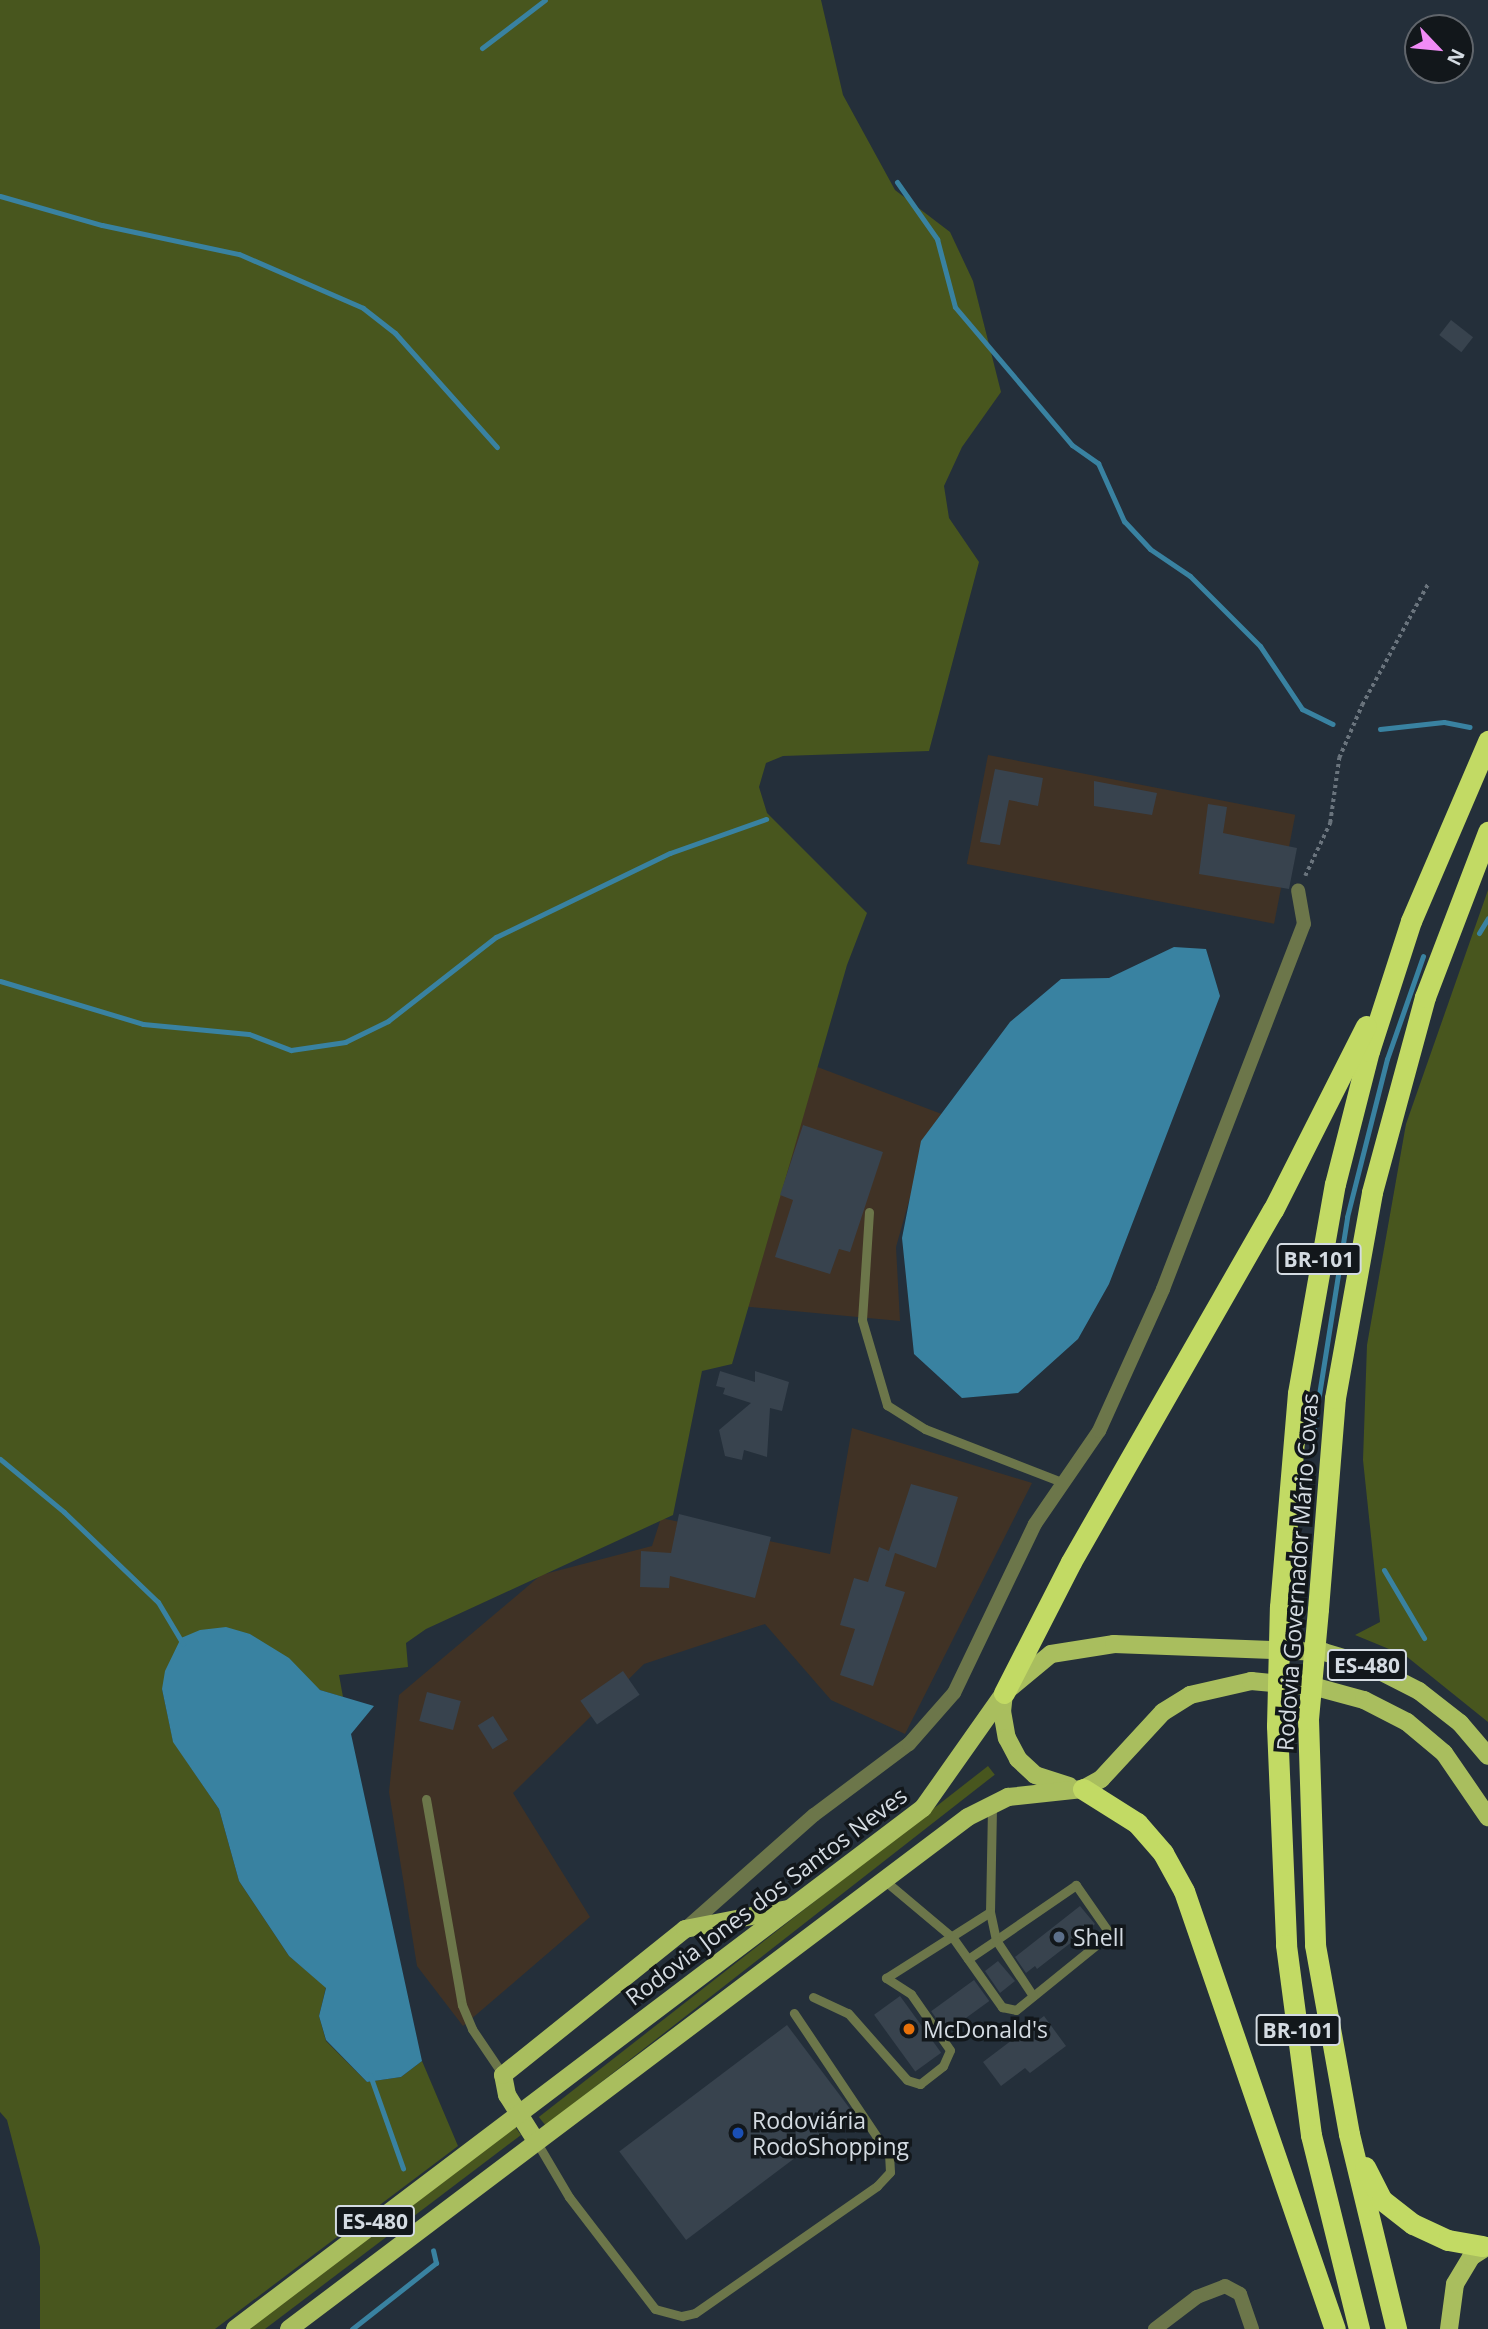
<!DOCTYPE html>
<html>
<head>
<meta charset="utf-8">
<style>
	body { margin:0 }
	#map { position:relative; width:1488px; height:2329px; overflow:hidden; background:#242f3a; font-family:"Open Sans",sans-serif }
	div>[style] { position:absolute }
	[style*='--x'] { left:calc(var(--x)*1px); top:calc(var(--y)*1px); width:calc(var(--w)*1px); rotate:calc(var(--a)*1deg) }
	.industrial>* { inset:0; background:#403225; transform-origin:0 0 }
	.green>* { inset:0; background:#48561e; transform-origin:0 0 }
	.water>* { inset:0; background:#3982a1 }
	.stream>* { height:5px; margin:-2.5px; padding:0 2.5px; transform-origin:2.5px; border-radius:2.5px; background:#3982a1 }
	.building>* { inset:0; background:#38434e; transform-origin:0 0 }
	.path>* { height:3.5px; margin-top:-1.75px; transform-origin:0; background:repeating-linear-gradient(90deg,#6a747d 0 3.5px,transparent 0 7px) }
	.lane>* { height:9px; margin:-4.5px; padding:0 4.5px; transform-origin:4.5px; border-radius:4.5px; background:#6c764a }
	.street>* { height:14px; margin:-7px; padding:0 7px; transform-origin:7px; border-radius:7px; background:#6c764a }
	.primary>* { height:18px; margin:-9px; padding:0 9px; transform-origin:9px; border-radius:9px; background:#a9be5e }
	.highway>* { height:21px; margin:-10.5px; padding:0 10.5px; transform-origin:10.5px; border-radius:10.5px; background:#c2da64 }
	.highway-bridge>* { height:21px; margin:-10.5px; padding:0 10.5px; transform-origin:10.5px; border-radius:10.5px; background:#c2da64 }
	.dots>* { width:19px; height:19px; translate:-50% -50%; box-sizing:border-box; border:4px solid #12171b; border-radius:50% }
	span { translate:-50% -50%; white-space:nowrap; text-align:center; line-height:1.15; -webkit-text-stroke:7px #12171b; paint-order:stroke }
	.shield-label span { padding:2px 5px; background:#12171b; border:2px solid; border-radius:5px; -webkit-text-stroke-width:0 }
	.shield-label { font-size:21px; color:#d4dbe2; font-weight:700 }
	.street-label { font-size:23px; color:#d4dbe2 }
	.poi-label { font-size:23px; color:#d4dbe2 }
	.left { translate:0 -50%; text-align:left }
	.north { position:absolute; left:1404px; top:14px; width:70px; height:70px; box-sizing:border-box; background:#12171b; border:2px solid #60656b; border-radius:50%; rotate:116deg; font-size:19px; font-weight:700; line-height:28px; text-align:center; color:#d4dbe2 }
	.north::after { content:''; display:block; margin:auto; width:24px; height:32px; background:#f08bf6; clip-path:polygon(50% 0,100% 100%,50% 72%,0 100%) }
</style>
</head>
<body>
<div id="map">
	<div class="industrial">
		<div style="left:988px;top:755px;width:313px;height:111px;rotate:11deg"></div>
		<div style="clip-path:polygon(791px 1057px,947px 1116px,920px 1162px,896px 1247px,900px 1321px,708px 1303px)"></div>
		<div style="clip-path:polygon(852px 1428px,1032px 1483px,905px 1734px,831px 1700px,765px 1624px,644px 1664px,513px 1793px,590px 1917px,463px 2026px,417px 1966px,389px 1792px,399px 1695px,541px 1575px,652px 1546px,661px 1518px,830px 1554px)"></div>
	</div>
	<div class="green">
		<div style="clip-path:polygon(0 0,821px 0,843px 95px,895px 190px,950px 232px,973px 281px,1001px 392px,962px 447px,944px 486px,949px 518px,979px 562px,929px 751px,783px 756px,766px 763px,759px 787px,767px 813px,867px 913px,847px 965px,732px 1364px,702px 1371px,673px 1515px,426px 1629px,406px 1643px,408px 1667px,339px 1675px,343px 1697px,320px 1690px,250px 1634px,162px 1689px,173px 1741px,219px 1809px,239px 1881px,289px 1956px,326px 1987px,319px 2016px,326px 2041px,367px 2082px,401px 2077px,422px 2061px,458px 2146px,215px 2329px,40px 2329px,40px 2247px,7px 2120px,0 2112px)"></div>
		<div style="clip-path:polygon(1488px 890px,1488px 1722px,1406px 1656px,1355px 1635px,1380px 1622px,1363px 1460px,1367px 1345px,1406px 1124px)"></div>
		<div style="left:988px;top:1766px;width:11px;height:570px;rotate:52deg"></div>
		<div style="clip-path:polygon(513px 2124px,521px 2135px,265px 2329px,248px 2329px)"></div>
	</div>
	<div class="water">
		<div style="clip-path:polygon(1174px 947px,1206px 949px,1220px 996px,1109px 1284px,1078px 1339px,1018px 1393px,962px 1398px,914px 1354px,902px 1238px,921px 1141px,1010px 1022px,1061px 979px,1109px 978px)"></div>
		<div style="clip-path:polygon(226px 1627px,250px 1634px,289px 1658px,320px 1690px,374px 1706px,351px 1734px,422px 2061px,401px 2077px,367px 2082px,326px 2040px,319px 2016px,326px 1988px,289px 1956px,239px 1881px,219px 1809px,173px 1742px,162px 1689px,165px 1671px,181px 1638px,200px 1630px)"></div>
	</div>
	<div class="stream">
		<div style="--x:482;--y:48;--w:79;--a:-37.3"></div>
		<div style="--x:897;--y:182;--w:70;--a:54.9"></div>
		<div style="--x:937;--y:239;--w:70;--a:75.2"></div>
		<div style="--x:955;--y:307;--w:181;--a:49.7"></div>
		<div style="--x:1072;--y:445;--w:32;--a:35"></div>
		<div style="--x:1098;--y:463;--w:64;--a:65.9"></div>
		<div style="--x:1124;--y:521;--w:38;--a:47"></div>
		<div style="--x:1150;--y:549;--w:48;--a:34"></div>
		<div style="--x:1190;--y:576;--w:99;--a:45"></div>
		<div style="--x:1260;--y:646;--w:76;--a:56.3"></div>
		<div style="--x:1302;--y:709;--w:34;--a:26"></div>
		<div style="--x:0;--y:196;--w:106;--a:15.9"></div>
		<div style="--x:102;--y:225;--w:140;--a:12"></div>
		<div style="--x:239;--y:254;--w:135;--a:23.5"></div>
		<div style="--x:363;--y:308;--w:41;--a:38"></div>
		<div style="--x:395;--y:333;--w:153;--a:48.2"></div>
		<div style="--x:1380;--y:729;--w:64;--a:-6.2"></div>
		<div style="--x:1444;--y:722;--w:26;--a:11"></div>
		<div style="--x:1479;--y:933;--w:17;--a:-59"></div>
		<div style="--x:0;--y:981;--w:149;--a:16.7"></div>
		<div style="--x:143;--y:1024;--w:106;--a:5.4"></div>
		<div style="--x:249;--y:1034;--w:45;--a:20.9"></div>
		<div style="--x:291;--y:1050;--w:55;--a:-8.4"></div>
		<div style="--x:345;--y:1042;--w:48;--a:-26"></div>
		<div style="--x:388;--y:1021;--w:137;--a:-37.9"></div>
		<div style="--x:496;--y:937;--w:193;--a:-25.8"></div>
		<div style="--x:670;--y:853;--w:102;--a:-19.5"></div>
		<div style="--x:1312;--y:1439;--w:225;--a:-81"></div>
		<div style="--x:1347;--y:1217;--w:163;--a:-75.8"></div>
		<div style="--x:1387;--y:1059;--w:109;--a:-70.7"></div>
		<div style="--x:0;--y:1459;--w:83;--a:39.6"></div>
		<div style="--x:64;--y:1512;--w:130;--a:43.8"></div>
		<div style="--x:158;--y:1602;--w:49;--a:59.2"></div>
		<div style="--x:1384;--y:1570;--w:79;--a:59.5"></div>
		<div style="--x:370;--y:2075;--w:99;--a:70.5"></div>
		<div style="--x:352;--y:2329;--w:107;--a:-38.2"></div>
		<div style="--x:436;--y:2263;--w:13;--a:-103"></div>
	</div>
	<div class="building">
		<div style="left:1451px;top:320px;width:28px;height:19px;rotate:38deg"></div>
		<div style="clip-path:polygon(995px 769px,1043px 778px,1038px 806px,1009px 800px,1000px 845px,980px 842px)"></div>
		<div style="clip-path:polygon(1094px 781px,1157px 793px,1152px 815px,1094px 806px)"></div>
		<div style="clip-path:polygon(1208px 804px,1227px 807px,1223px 833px,1297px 848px,1289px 889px,1199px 874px)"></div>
		<div style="clip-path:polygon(803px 1125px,883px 1152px,850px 1252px,839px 1249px,830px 1274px,775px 1257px,793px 1200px,780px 1195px)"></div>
		<div style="clip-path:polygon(720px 1371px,755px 1382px,755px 1371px,789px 1382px,782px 1411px,770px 1408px,767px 1457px,744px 1450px,742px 1460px,725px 1456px,719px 1430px,751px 1403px,723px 1394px,725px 1388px,716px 1386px)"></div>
		<div style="clip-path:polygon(911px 1484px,958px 1497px,936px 1568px,895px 1553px,885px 1586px,905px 1592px,873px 1686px,840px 1675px,855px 1629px,840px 1625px,854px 1578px,868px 1582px,879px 1547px,889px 1551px)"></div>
		<div style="clip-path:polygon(679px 1514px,771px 1537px,755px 1598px,670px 1576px,669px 1588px,640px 1587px,641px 1551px,671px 1553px)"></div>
		<div style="left:623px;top:1671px;width:29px;height:52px;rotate:55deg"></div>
		<div style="left:427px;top:1692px;width:35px;height:30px;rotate:15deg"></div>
		<div style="left:493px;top:1716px;width:28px;height:18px;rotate:58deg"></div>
		<div style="clip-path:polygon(1080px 1906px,1095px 1924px,1037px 1969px,1035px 1966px,1026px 1973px,1015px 1957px)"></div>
		<div style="clip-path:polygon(998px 1961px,1015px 1981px,1000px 1993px,985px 1971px)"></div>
		<div style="left:974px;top:1980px;width:26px;height:53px;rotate:54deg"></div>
		<div style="left:900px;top:1996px;width:70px;height:32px;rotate:54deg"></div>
		<div style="clip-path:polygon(1044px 2016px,1066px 2046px,1030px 2073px,1025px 2068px,1001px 2086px,983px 2062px)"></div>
		<div style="left:787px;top:2025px;width:111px;height:210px;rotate:53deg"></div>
	</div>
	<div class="path">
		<div style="--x:1305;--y:876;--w:59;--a:-64.7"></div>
		<div style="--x:1330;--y:823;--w:66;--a:-82.1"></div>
		<div style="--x:1339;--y:758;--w:58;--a:-66.5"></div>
		<div style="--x:1362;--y:705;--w:138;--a:-61.4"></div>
	</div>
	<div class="lane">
		<div style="--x:869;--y:1212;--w:108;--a:93.7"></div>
		<div style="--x:862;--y:1320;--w:89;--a:73.6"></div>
		<div style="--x:887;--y:1405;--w:45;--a:32.3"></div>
		<div style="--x:925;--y:1429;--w:149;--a:21.2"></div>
		<div style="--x:426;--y:1799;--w:209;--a:80.1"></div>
		<div style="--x:462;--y:2005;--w:26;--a:67"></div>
		<div style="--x:472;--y:2029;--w:55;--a:56"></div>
		<div style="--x:884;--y:1880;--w:90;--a:40"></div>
		<div style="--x:953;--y:1938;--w:85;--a:54.6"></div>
		<div style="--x:1002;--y:2007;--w:14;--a:12"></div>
		<div style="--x:1016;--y:2010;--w:121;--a:-39"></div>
		<div style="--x:1110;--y:1934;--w:60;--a:-124.8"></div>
		<div style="--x:1076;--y:1885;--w:97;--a:145.5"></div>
		<div style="--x:996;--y:1940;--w:29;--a:-102"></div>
		<div style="--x:990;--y:1912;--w:107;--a:-88.9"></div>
		<div style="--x:968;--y:1959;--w:34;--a:-34"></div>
		<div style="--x:996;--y:1940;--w:67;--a:56.5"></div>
		<div style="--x:813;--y:1997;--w:38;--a:25"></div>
		<div style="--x:848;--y:2013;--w:89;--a:48.6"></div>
		<div style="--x:907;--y:2080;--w:14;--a:17"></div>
		<div style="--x:920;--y:2084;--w:29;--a:-38"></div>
		<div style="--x:943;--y:2066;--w:17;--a:-66"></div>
		<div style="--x:950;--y:2050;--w:68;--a:-124.9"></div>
		<div style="--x:911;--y:1994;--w:30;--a:-147"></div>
		<div style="--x:886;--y:1978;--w:123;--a:-32.4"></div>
		<div style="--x:536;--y:2141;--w:65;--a:59.5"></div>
		<div style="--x:569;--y:2197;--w:141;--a:52.5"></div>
		<div style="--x:655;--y:2309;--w:28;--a:15"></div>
		<div style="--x:682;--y:2316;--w:13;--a:-13"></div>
		<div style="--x:695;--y:2313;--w:222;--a:-34.9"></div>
		<div style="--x:877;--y:2186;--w:19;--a:-47"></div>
		<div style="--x:890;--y:2172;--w:17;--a:-93"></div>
		<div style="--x:889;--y:2155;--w:171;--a:-123.8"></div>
	</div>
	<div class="street">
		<div style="--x:685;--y:1929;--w:172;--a:-41.5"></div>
		<div style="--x:814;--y:1815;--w:119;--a:-36.8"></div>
		<div style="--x:909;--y:1744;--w:68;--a:-48.6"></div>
		<div style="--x:954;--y:1693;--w:187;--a:-64.4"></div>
		<div style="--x:1035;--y:1524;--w:113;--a:-55.5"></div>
		<div style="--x:1099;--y:1431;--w:156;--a:-65.7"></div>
		<div style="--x:1163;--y:1289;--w:391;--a:-68.9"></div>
		<div style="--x:1304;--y:924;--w:34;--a:-100"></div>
		<div style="--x:1155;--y:2329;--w:53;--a:-37.3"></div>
		<div style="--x:1197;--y:2297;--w:30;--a:-21"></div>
		<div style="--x:1225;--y:2286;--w:17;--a:28"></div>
		<div style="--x:1240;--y:2294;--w:37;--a:71"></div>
	</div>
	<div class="primary">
		<div style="--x:1004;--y:1693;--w:18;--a:96"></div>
		<div style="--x:1002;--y:1711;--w:27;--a:80"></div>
		<div style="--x:1007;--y:1738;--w:24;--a:62"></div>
		<div style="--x:1018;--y:1759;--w:23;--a:43"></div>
		<div style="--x:1035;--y:1775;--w:36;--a:18"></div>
		<div style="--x:536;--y:2141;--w:54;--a:-122.2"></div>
		<div style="--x:507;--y:2095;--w:20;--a:-101"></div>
		<div style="--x:503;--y:2075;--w:233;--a:-38.7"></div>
		<div style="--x:685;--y:1929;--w:105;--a:-11"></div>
		<div style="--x:235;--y:2329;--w:863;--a:-37.14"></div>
		<div style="--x:923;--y:1808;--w:141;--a:-54.8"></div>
		<div style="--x:1004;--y:1693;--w:61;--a:-39.7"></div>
		<div style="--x:1051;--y:1654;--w:64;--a:-9"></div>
		<div style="--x:1114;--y:1644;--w:210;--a:2.2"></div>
		<div style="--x:1324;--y:1652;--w:48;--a:16.9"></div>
		<div style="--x:1370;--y:1666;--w:55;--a:27"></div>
		<div style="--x:1419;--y:1691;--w:52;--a:38"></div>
		<div style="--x:1460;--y:1723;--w:43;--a:49.7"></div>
		<div style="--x:289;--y:2329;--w:850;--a:-37.02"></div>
		<div style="--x:968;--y:1817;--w:45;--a:-26.6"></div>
		<div style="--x:1008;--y:1797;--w:75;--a:-6.1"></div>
		<div style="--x:1083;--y:1789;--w:21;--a:-29"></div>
		<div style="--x:1101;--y:1779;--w:91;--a:-47.2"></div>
		<div style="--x:1163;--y:1712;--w:32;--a:-32"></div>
		<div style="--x:1190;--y:1695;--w:63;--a:-12.9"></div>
		<div style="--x:1251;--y:1681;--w:65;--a:5.3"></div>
		<div style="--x:1316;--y:1687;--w:50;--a:15.2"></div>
		<div style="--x:1364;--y:1700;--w:48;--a:27.1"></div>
		<div style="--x:1407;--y:1722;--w:48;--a:40"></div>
		<div style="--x:1444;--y:1753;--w:78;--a:55.5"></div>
		<div style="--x:1449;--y:2329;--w:45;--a:-82.4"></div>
		<div style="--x:1455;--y:2284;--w:31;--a:-59"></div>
		<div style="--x:1471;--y:2257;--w:20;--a:-33"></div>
	</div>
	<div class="highway">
		<div style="--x:1280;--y:1607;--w:215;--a:-85.2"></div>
		<div style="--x:1298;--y:1393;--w:212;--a:-80"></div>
		<div style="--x:1335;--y:1184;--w:137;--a:-75.7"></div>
		<div style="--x:1369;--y:1051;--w:137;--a:-72.1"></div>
		<div style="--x:1411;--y:921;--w:196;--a:-66.8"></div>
		<div style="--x:1318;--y:1609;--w:212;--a:-85.4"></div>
		<div style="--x:1335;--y:1398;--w:209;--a:-79.8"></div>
		<div style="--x:1372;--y:1192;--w:202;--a:-74.8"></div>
		<div style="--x:1425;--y:997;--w:177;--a:-69.1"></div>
		<div style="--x:1004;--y:1693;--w:147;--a:-62.9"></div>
		<div style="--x:1071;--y:1562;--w:406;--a:-60.2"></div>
		<div style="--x:1273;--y:1210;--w:206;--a:-63.2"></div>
		<div style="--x:1308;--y:1719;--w:226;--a:88.2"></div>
		<div style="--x:1315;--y:1945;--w:192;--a:79.8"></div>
		<div style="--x:1349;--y:2134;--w:201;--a:76.4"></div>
		<div style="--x:1277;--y:1726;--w:219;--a:87.6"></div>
		<div style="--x:1286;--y:1945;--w:192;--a:82.5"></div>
		<div style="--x:1311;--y:2135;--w:200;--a:76.1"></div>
		<div style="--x:1083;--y:1789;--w:64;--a:32.2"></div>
		<div style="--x:1137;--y:1823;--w:40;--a:49"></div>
		<div style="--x:1163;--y:1853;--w:43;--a:61.1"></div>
		<div style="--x:1184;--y:1891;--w:463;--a:71"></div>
		<div style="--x:1365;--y:2167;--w:37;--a:63"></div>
		<div style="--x:1382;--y:2200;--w:39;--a:38"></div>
		<div style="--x:1413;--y:2224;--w:38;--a:25"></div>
		<div style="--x:1448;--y:2240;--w:35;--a:10"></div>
	</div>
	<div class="highway-bridge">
		<div style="--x:1308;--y:1719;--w:110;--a:-84.8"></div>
		<div style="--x:1277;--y:1726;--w:119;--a:-88.6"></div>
	</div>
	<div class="dots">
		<div style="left:1059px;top:1937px;background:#5c6f8a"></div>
		<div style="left:909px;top:2029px;background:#e8710a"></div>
		<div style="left:738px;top:2133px;background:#1a4fb4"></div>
	</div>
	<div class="shield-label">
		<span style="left:1319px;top:1259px">BR-101</span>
		<span style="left:1367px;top:1665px">ES-480</span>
		<span style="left:1298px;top:2030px">BR-101</span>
		<span style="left:375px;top:2221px">ES-480</span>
	</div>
	<div class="street-label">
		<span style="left:1297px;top:1572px;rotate:-86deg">Rodovia Governador Mário Covas</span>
		<span style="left:766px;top:1896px;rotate:-37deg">Rodovia Jones dos Santos Neves</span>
	</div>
	<div class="poi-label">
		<span class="left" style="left:1073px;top:1937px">Shell</span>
		<span class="left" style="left:923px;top:2029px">McDonald's</span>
		<span class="left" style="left:752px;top:2133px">Rodoviária<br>RodoShopping</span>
	</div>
	<div class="north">N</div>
</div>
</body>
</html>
